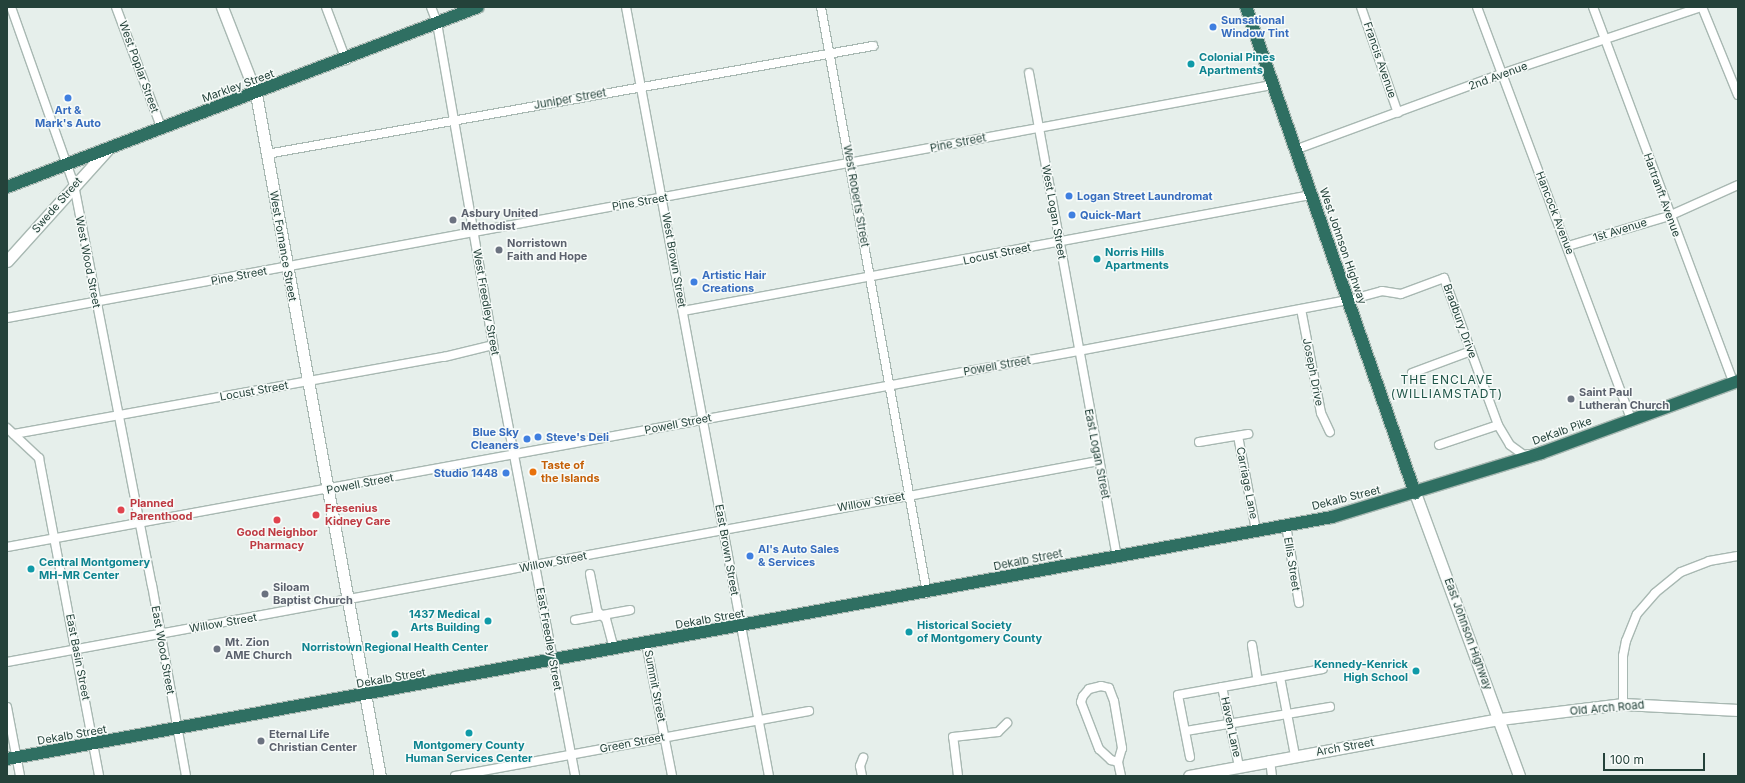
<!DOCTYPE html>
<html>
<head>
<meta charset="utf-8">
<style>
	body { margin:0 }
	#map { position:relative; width:1745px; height:783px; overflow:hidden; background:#e6efeb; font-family:Inter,sans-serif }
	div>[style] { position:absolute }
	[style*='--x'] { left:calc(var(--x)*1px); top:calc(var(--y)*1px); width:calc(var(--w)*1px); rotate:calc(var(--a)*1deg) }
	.roads { filter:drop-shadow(1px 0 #a8b8b2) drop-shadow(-1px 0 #a8b8b2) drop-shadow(0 1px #a8b8b2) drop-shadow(0 -1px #a8b8b2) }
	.street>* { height:8px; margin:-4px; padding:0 4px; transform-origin:4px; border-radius:4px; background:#fff }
	.secondary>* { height:11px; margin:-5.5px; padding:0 5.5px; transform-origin:5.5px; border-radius:5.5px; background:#fff }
	.highway>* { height:12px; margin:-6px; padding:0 6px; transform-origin:6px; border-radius:6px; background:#2f6f62 }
	.dots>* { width:11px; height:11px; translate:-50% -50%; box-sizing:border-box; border:2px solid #f7fbf9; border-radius:50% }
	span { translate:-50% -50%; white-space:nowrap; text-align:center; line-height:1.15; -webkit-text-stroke:3px #f7fbf9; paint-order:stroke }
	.shop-label { font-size:11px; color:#366cbe; font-weight:700 }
	.left { translate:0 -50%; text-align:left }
	.right { translate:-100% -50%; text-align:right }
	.culture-label { font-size:11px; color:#0d838f; font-weight:700 }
	.street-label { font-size:11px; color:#24423a }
	.worship-label { font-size:11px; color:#5b616d; font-weight:700 }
	.food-label { font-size:11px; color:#c56008; font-weight:700 }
	.health-label { font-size:11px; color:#be3a42; font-weight:700 }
	.neighbourhood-label { font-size:12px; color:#1f5548; letter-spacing:1px }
	.frame { position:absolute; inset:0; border:8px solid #24423a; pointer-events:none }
	.scale { position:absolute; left:1603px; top:753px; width:102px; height:18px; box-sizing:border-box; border:2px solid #24423a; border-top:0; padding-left:5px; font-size:12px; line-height:14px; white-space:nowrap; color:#24423a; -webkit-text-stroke:3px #f7fbf9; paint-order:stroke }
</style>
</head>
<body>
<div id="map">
	<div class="roads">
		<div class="street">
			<div style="--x:11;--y:7;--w:189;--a:70.5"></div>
			<div style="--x:74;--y:185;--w:408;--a:79"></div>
			<div style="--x:152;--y:585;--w:194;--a:79.9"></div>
			<div style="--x:116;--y:7;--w:128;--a:69.4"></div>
			<div style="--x:326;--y:7;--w:57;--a:69.3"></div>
			<div style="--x:431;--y:7;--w:17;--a:69"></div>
			<div style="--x:437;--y:23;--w:327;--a:80.1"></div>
			<div style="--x:493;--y:345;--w:439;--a:79.2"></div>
			<div style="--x:626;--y:7;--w:782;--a:79.47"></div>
			<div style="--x:821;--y:7;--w:596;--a:79.75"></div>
			<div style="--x:1361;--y:7;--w:112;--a:70.8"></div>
			<div style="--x:1477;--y:7;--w:440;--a:69.5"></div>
			<div style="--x:1593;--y:7;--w:400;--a:69.5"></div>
			<div style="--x:1702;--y:7;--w:95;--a:67.8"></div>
			<div style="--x:1029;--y:73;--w:491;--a:79.7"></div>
			<div style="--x:1297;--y:149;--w:217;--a:-20.2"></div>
			<div style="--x:1501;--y:74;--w:211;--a:-18.5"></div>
			<div style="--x:267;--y:154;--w:616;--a:-10.11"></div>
			<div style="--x:1568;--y:246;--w:105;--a:-16.5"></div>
			<div style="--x:1669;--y:216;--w:76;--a:-24.2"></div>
			<div style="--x:1301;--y:309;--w:106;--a:79.1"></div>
			<div style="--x:1321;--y:413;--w:21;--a:65"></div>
			<div style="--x:683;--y:311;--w:639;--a:-10.47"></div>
			<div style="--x:7;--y:318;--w:1286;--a:-10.44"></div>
			<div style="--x:1412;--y:373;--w:63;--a:-20.4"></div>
			<div style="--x:7;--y:428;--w:44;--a:43.2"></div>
			<div style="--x:39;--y:458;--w:324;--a:79.3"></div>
			<div style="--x:14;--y:434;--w:437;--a:-10.2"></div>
			<div style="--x:444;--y:357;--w:50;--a:-13.8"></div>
			<div style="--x:1238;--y:436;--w:96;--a:79.2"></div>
			<div style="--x:1199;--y:442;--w:50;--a:-9.3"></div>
			<div style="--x:1439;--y:445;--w:62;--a:-18.7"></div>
			<div style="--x:1286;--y:525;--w:79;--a:80.5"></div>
			<div style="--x:7;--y:547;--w:1089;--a:-10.37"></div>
			<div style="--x:1078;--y:351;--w:276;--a:-10.7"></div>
			<div style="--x:1349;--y:300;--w:34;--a:-15"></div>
			<div style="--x:1382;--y:291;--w:19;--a:9"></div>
			<div style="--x:1401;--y:294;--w:46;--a:-20.4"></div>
			<div style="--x:1444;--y:278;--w:157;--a:69.8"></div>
			<div style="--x:1498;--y:425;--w:23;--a:59"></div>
			<div style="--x:1510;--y:445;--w:17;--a:36"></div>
			<div style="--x:1524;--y:455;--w:5;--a:-11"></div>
			<div style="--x:590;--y:574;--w:38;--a:79"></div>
			<div style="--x:597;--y:611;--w:12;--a:42"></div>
			<div style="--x:606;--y:619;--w:31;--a:75"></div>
			<div style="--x:575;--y:620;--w:56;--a:-10.3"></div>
			<div style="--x:646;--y:643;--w:136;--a:78.9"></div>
			<div style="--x:1252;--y:645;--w:36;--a:81"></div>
			<div style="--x:7;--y:662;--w:1110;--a:-10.43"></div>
			<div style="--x:1280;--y:677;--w:80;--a:79.2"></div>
			<div style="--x:1222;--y:687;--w:81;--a:77.9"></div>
			<div style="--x:1623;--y:704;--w:48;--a:-90"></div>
			<div style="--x:1623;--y:656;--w:15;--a:-79"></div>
			<div style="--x:1626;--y:641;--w:29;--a:-68"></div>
			<div style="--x:1637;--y:614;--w:28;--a:-49"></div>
			<div style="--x:1655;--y:593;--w:33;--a:-39"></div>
			<div style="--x:1681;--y:572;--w:30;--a:-21"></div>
			<div style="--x:1709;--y:561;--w:29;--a:-10"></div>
			<div style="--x:7;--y:707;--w:70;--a:79.3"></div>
			<div style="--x:1186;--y:731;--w:146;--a:-9.5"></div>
			<div style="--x:1190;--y:757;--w:63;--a:-101"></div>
			<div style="--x:1178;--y:695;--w:147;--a:-10.2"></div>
			<div style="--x:1270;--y:760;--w:16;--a:83"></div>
			<div style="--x:1118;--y:762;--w:7;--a:-164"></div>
			<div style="--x:1111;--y:760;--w:16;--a:-137"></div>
			<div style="--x:1099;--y:749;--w:50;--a:-111"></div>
			<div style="--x:1081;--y:702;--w:6;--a:-72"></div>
			<div style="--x:1083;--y:696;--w:9;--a:-49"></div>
			<div style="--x:1089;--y:689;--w:12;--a:-14"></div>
			<div style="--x:1101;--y:686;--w:8;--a:14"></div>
			<div style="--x:1109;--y:688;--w:14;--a:69"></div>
			<div style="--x:1114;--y:701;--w:48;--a:80.3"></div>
			<div style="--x:1122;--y:748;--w:15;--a:106"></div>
			<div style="--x:1118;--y:762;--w:14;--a:78"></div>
			<div style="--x:455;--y:776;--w:360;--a:-10.4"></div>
			<div style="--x:862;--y:776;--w:10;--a:-101"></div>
			<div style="--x:860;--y:766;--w:9;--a:-69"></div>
			<div style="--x:958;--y:776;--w:39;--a:-97"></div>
			<div style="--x:953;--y:737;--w:45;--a:-6.3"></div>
			<div style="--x:998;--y:732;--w:13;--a:-45"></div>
		</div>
		<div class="secondary">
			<div style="--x:222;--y:7;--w:93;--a:68.7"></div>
			<div style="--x:256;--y:94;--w:693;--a:79.7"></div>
			<div style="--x:7;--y:261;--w:149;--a:-48"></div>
			<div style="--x:1415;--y:493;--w:302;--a:69.8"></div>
			<div style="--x:1189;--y:776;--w:316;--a:-10.4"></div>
			<div style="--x:1500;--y:719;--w:124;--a:-7"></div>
			<div style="--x:1623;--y:704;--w:115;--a:3"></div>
		</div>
		<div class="highway">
			<div style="--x:1246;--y:7;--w:515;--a:70.83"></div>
			<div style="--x:7;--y:187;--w:504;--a:-20.92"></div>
			<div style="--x:7;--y:759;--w:1347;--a:-10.35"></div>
			<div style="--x:1332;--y:517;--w:219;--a:-17"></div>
			<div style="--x:1541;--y:453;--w:210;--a:-20.1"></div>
		</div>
	</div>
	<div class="dots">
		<div style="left:1213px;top:27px;background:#3f7fe0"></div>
		<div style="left:1191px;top:64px;background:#0f9aa8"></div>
		<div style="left:68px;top:98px;background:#3f7fe0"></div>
		<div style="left:1069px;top:196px;background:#3f7fe0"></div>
		<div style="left:1072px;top:215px;background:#3f7fe0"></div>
		<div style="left:453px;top:220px;background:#6b7280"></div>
		<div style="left:499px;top:250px;background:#6b7280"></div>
		<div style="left:1097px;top:259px;background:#0f9aa8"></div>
		<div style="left:694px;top:282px;background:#3f7fe0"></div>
		<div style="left:1571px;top:399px;background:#6b7280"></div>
		<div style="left:538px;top:437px;background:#3f7fe0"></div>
		<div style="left:527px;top:439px;background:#3f7fe0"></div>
		<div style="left:533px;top:472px;background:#e8710a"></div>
		<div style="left:506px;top:473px;background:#3f7fe0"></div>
		<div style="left:121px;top:510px;background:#e0444e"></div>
		<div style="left:316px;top:515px;background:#e0444e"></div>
		<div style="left:277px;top:520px;background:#e0444e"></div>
		<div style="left:750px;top:556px;background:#3f7fe0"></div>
		<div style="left:31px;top:569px;background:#0f9aa8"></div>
		<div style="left:265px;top:594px;background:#6b7280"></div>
		<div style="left:488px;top:621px;background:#0f9aa8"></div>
		<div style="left:909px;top:632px;background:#0f9aa8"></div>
		<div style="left:395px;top:634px;background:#0f9aa8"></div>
		<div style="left:217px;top:649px;background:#6b7280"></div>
		<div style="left:1416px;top:671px;background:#0f9aa8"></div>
		<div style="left:469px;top:733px;background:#0f9aa8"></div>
		<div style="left:261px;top:741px;background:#6b7280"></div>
	</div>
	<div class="shop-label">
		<span class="left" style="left:1221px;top:27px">Sunsational<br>Window Tint</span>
		<span style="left:68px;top:117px">Art &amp;<br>Mark's Auto</span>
		<span class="left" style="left:1077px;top:196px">Logan Street Laundromat</span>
		<span class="left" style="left:1080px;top:215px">Quick-Mart</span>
		<span class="left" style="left:702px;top:282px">Artistic Hair<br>Creations</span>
		<span class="right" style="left:519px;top:439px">Blue Sky<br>Cleaners</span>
		<span class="left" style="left:546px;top:437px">Steve's Deli</span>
		<span class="right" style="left:498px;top:473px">Studio 1448</span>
		<span class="left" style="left:758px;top:556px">Al's Auto Sales<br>&amp; Services</span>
	</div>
	<div class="culture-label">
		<span class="left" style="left:1199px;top:64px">Colonial Pines<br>Apartments</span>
		<span class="left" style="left:1105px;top:259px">Norris Hills<br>Apartments</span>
		<span class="left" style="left:39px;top:569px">Central Montgomery<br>MH-MR Center</span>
		<span class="right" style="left:480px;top:621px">1437 Medical<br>Arts Building</span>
		<span class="left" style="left:917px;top:632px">Historical Society<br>of Montgomery County</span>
		<span style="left:395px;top:647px">Norristown Regional Health Center</span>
		<span class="right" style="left:1408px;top:671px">Kennedy-Kenrick<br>High School</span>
		<span style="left:469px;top:752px">Montgomery County<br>Human Services Center</span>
	</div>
	<div class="street-label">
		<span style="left:1380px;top:60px;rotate:71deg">Francis Avenue</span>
		<span style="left:139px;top:67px;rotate:70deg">West Poplar Street</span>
		<span style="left:1498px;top:76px;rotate:-20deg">2nd Avenue</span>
		<span style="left:238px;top:86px;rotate:-20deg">Markley Street</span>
		<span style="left:570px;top:99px;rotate:-10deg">Juniper Street</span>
		<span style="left:958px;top:143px;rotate:-11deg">Pine Street</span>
		<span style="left:1662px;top:195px;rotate:70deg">Hartranft Avenue</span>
		<span style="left:856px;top:196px;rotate:80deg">West Roberts Street</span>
		<span style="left:640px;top:202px;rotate:-10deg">Pine Street</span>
		<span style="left:57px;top:205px;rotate:-49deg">Swede Street</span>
		<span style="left:1054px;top:212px;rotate:80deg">West Logan Street</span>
		<span style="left:1555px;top:213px;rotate:69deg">Hancock Avenue</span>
		<span style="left:1620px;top:230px;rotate:-17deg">1st Avenue</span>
		<span style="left:283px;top:246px;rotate:80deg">West Fornance Street</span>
		<span style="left:1343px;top:246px;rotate:71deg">West Johnson Highway</span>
		<span style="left:997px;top:254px;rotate:-12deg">Locust Street</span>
		<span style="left:674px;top:260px;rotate:80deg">West Brown Street</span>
		<span style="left:88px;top:262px;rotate:79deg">West Wood Street</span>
		<span style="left:239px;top:276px;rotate:-11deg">Pine Street</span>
		<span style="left:486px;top:302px;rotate:80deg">West Freedley Street</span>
		<span style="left:1460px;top:321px;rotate:70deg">Bradbury Drive</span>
		<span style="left:997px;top:366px;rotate:-10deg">Powell Street</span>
		<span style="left:1313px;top:372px;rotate:79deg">Joseph Drive</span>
		<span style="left:254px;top:391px;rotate:-10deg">Locust Street</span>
		<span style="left:678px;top:424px;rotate:-11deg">Powell Street</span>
		<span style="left:1562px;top:431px;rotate:-20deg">DeKalb Pike</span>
		<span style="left:1097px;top:454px;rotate:79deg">East Logan Street</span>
		<span style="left:1247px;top:483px;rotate:79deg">Carriage Lane</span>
		<span style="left:360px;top:484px;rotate:-11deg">Powell Street</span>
		<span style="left:1346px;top:498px;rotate:-14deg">Dekalb Street</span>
		<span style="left:871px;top:502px;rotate:-10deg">Willow Street</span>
		<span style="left:727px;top:550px;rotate:80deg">East Brown Street</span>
		<span style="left:1028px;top:560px;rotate:-11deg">Dekalb Street</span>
		<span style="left:553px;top:562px;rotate:-11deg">Willow Street</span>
		<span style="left:1292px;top:564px;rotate:81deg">Ellis Street</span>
		<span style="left:710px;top:619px;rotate:-10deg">Dekalb Street</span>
		<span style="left:223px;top:623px;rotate:-10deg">Willow Street</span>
		<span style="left:1468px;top:634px;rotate:70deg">East Johnson Highway</span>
		<span style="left:549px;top:639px;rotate:80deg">East Freedley Street</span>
		<span style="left:163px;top:650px;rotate:80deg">East Wood Street</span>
		<span style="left:78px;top:657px;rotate:79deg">East Basin Street</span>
		<span style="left:391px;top:678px;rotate:-10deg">Dekalb Street</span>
		<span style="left:655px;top:686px;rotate:79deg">Summit Street</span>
		<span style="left:1607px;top:708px;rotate:-5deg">Old Arch Road</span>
		<span style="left:1231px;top:727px;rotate:78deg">Haven Lane</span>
		<span style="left:72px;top:735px;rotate:-10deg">Dekalb Street</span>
		<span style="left:632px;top:743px;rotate:-11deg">Green Street</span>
		<span style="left:1345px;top:747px;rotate:-10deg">Arch Street</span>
	</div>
	<div class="worship-label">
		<span class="left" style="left:461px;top:220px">Asbury United<br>Methodist</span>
		<span class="left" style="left:507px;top:250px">Norristown<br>Faith and Hope</span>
		<span class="left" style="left:1579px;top:399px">Saint Paul<br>Lutheran Church</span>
		<span class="left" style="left:273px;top:594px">Siloam<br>Baptist Church</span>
		<span class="left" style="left:225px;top:649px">Mt. Zion<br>AME Church</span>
		<span class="left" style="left:269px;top:741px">Eternal Life<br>Christian Center</span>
	</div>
	<div class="food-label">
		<span class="left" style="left:541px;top:472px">Taste of<br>the Islands</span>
	</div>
	<div class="health-label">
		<span class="left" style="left:130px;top:510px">Planned<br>Parenthood</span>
		<span class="left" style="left:325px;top:515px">Fresenius<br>Kidney Care</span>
		<span style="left:277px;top:539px">Good Neighbor<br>Pharmacy</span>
	</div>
	<div class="neighbourhood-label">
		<span style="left:1447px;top:387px">THE ENCLAVE<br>(WILLIAMSTADT)</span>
	</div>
	<div class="frame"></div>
	<div class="scale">100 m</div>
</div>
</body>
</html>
